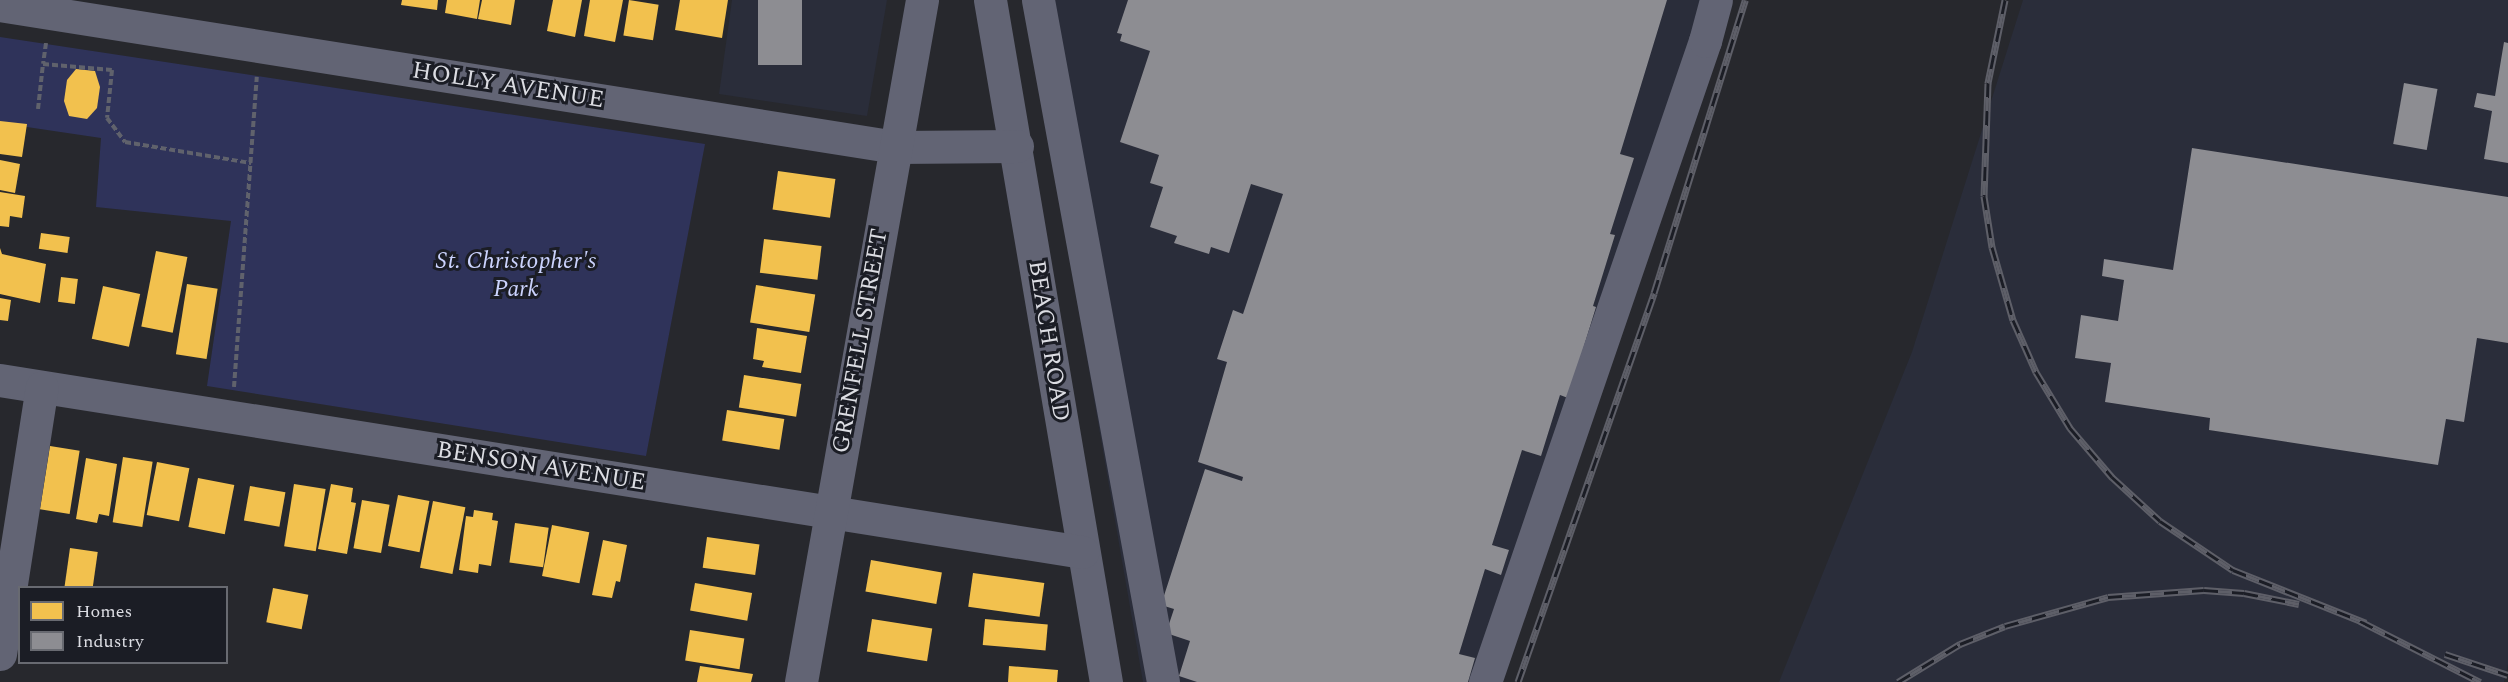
<!DOCTYPE html>
<html>
<head>
<meta charset="utf-8">
<style>
	body { margin:0 }
	#map { position:relative; width:2508px; height:682px; overflow:hidden; background:#27282d; font-family:Spectral,serif }
	div>[style] { position:absolute }
	[style*='--x'] { left:calc(var(--x)*1px); top:calc(var(--y)*1px); width:calc(var(--w)*1px); rotate:calc(var(--a)*1deg) }
	.built>* { inset:0; background:#2a2d3a }
	.green>* { inset:0; background:#2f335a }
	.homes>* { inset:0; background:#f2c14e; transform-origin:0 0 }
	.industry>* { inset:0; background:#8d8d92; transform-origin:0 0 }
	.path>* { height:4px; margin-top:-2px; transform-origin:0; background:repeating-linear-gradient(90deg,#60626c 0 6px,transparent 0 9px) }
	.minor>* { height:33px; margin:-16.5px; padding:0 16.5px; transform-origin:16.5px; border-radius:16.5px; background:#626474 }
	.rail>* { height:7px; margin-top:-3.5px; transform-origin:0; background:repeating-linear-gradient(90deg,#1b1d25 0 14px,#5e5f68 0 28px); box-sizing:border-box; border-block:2px solid #5e5f68 }
	span { translate:-50% -50%; white-space:nowrap; text-align:center; line-height:1.15; -webkit-text-stroke:6px #1b1d25; paint-order:stroke }
	.street-label { font-size:24px; color:#dcdde3 }
	.park-label { font-size:24px; color:#cbd3fd; font-style:italic }
	.legend { position:absolute; left:18px; top:586px; width:210px; height:78px; box-sizing:border-box; background:#1b1d25; border:2px solid #686a71; margin:0; padding:8px 10px; list-style:none; font-size:18px; color:#dcdde3 }
	.legend li { display:flex; align-items:center; gap:12px; height:30px }
	.legend b { width:30px; border:2px solid #686a71 }
</style>
</head>
<body>
<div id="map">
	<div class="built">
		<div style="clip-path:polygon(732px 0,887px 0,867px 116px,719px 94px)"></div>
		<div style="clip-path:polygon(1025px 0,1727px 0,1698px 113px,1498px 682px,1143px 682px)"></div>
		<div style="clip-path:polygon(2023px 0,2508px 0,2508px 664px,2504px 682px,1779px 682px,1912px 352px)"></div>
	</div>
	<div class="green">
		<div style="clip-path:polygon(0 37px,705px 144px,646px 456px,207px 386px,231px 221px,96px 207px,101px 138px,0 123px)"></div>
	</div>
	<div class="homes">
		<div style="clip-path:polygon(402px 0,438px 0,437px 10px,401px 5px)"></div>
		<div style="clip-path:polygon(447px 0,480px 0,477px 19px,445px 13px)"></div>
		<div style="clip-path:polygon(482px 0,515px 0,511px 25px,478px 19px)"></div>
		<div style="clip-path:polygon(553px 0,582px 0,575px 37px,547px 31px)"></div>
		<div style="clip-path:polygon(590px 0,623px 0,615px 42px,584px 36px)"></div>
		<div style="left:629px;top:0;width:30px;height:36px;rotate:9deg"></div>
		<div style="clip-path:polygon(680px 0,728px 0,722px 38px,675px 30px)"></div>
		<div style="clip-path:polygon(76px 69px,95px 71px,100px 87px,97px 108px,87px 119px,69px 116px,64px 101px,67px 80px)"></div>
		<div style="clip-path:polygon(0 121px,27px 124px,22px 157px,0 154px)"></div>
		<div style="clip-path:polygon(0 160px,20px 164px,15px 193px,0 190px)"></div>
		<div style="left:778px;top:171px;width:58px;height:39px;rotate:8deg"></div>
		<div style="clip-path:polygon(0 192px,25px 196px,22px 218px,10px 216px,9px 227px,0 226px)"></div>
		<div style="left:41px;top:233px;width:29px;height:16px;rotate:8deg"></div>
		<div style="left:764px;top:239px;width:58px;height:34px;rotate:7deg"></div>
		<div style="clip-path:polygon(0 248px,2px 254px,46px 264px,40px 303px,0 294px)"></div>
		<div style="left:156px;top:251px;width:32px;height:77px;rotate:11deg"></div>
		<div style="left:61px;top:277px;width:17px;height:25px;rotate:7deg"></div>
		<div style="left:187px;top:284px;width:31px;height:71px;rotate:9deg"></div>
		<div style="left:756px;top:285px;width:60px;height:38px;rotate:9deg"></div>
		<div style="left:103px;top:286px;width:38px;height:54px;rotate:12deg"></div>
		<div style="clip-path:polygon(0 298px,11px 300px,8px 321px,0 320px)"></div>
		<div style="clip-path:polygon(757px 328px,807px 336px,801px 373px,762px 367px,764px 361px,753px 359px)"></div>
		<div style="left:744px;top:375px;width:58px;height:33px;rotate:9deg"></div>
		<div style="left:727px;top:410px;width:58px;height:31px;rotate:9deg"></div>
		<div style="left:50px;top:446px;width:30px;height:64px;rotate:9deg"></div>
		<div style="left:123px;top:457px;width:30px;height:66px;rotate:9deg"></div>
		<div style="clip-path:polygon(86px 458px,117px 464px,109px 516px,99px 514px,97px 523px,76px 519px)"></div>
		<div style="left:157px;top:462px;width:33px;height:54px;rotate:11deg"></div>
		<div style="left:198px;top:478px;width:37px;height:50px;rotate:11deg"></div>
		<div style="left:294px;top:484px;width:32px;height:63px;rotate:9deg"></div>
		<div style="clip-path:polygon(331px 484px,353px 488px,351px 502px,356px 503px,347px 554px,318px 549px)"></div>
		<div style="left:250px;top:486px;width:36px;height:35px;rotate:10deg"></div>
		<div style="left:398px;top:495px;width:32px;height:52px;rotate:11deg"></div>
		<div style="left:362px;top:500px;width:28px;height:49px;rotate:10deg"></div>
		<div style="left:433px;top:501px;width:33px;height:68px;rotate:11deg"></div>
		<div style="clip-path:polygon(474px 510px,493px 513px,492px 520px,498px 521px,491px 566px,479px 564px,478px 573px,459px 570px,466px 516px,473px 517px)"></div>
		<div style="left:515px;top:523px;width:34px;height:40px;rotate:8deg"></div>
		<div style="left:552px;top:525px;width:38px;height:52px;rotate:11deg"></div>
		<div style="left:707px;top:537px;width:53px;height:31px;rotate:8deg"></div>
		<div style="clip-path:polygon(603px 540px,627px 545px,620px 582px,616px 581px,612px 598px,592px 595px)"></div>
		<div style="left:70px;top:548px;width:28px;height:39px;rotate:8deg"></div>
		<div style="left:871px;top:560px;width:72px;height:32px;rotate:10deg"></div>
		<div style="left:973px;top:573px;width:72px;height:34px;rotate:8deg"></div>
		<div style="left:695px;top:583px;width:58px;height:28px;rotate:10deg"></div>
		<div style="left:273px;top:588px;width:36px;height:35px;rotate:11deg"></div>
		<div style="left:872px;top:619px;width:61px;height:33px;rotate:9deg"></div>
		<div style="left:985px;top:619px;width:63px;height:26px;rotate:5deg"></div>
		<div style="left:690px;top:630px;width:55px;height:31px;rotate:9deg"></div>
		<div style="clip-path:polygon(700px 666px,753px 674px,751px 682px,697px 682px)"></div>
		<div style="clip-path:polygon(1009px 666px,1058px 670px,1057px 682px,1008px 682px)"></div>
	</div>
	<div class="industry">
		<div style="left:758px;top:0;width:44px;height:65px"></div>
		<div style="clip-path:polygon(1128px 0,1667px 0,1620px 154px,1634px 158px,1610px 234px,1615px 235px,1593px 306px,1596px 307px,1568px 398px,1560px 395px,1541px 456px,1522px 450px,1492px 545px,1509px 550px,1501px 575px,1485px 569px,1459px 654px,1475px 658px,1468px 682px,1197px 682px,1179px 676px,1190px 641px,1166px 633px,1174px 609px,1161px 605px,1205px 469px,1242px 481px,1243px 477px,1198px 462px,1227px 362px,1217px 359px,1233px 310px,1243px 314px,1283px 194px,1251px 184px,1229px 253px,1211px 247px,1209px 254px,1174px 243px,1177px 236px,1150px 227px,1163px 187px,1150px 183px,1159px 155px,1120px 142px,1150px 51px,1120px 41px,1122px 34px,1117px 33px)"></div>
		<div style="clip-path:polygon(2504px 42px,2508px 43px,2508px 163px,2484px 159px,2492px 111px,2474px 107px,2477px 93px,2495px 96px)"></div>
		<div style="left:2404px;top:83px;width:34px;height:62px;rotate:10deg"></div>
		<div style="clip-path:polygon(2192px 148px,2508px 197px,2508px 343px,2477px 338px,2464px 422px,2446px 419px,2438px 465px,2209px 430px,2210px 418px,2105px 402px,2111px 363px,2075px 358px,2081px 315px,2118px 321px,2124px 280px,2102px 276px,2104px 259px,2173px 270px)"></div>
	</div>
	<div class="path">
		<div style="--x:46;--y:43;--w:21;--a:98"></div>
		<div style="--x:43;--y:64;--w:69;--a:5"></div>
		<div style="--x:112;--y:70;--w:48;--a:95.9"></div>
		<div style="--x:107;--y:118;--w:30;--a:53"></div>
		<div style="--x:125;--y:142;--w:128;--a:9.5"></div>
		<div style="--x:38;--y:109;--w:45;--a:-83.7"></div>
		<div style="--x:234;--y:387;--w:311;--a:-85.8"></div>
	</div>
	<div class="minor">
		<div style="--x:990;--y:0;--w:692;--a:80.35"></div>
		<div style="--x:1038;--y:0;--w:693;--a:79.61"></div>
		<div style="--x:0;--y:5;--w:907;--a:9.01"></div>
		<div style="--x:896;--y:147;--w:121;--a:-0.5"></div>
		<div style="--x:0;--y:380;--w:1096;--a:9.03"></div>
		<div style="--x:0;--y:654;--w:270;--a:-81.1"></div>
		<div style="--x:801;--y:682;--w:693;--a:-79.94"></div>
		<div style="--x:1485;--y:682;--w:678;--a:-71.06"></div>
		<div style="--x:1705;--y:41;--w:42;--a:-75"></div>
	</div>
	<div class="rail">
		<div style="--x:2005;--y:0;--w:85;--a:101.6"></div>
		<div style="--x:1988;--y:83;--w:113;--a:92"></div>
		<div style="--x:1984;--y:196;--w:52;--a:81.1"></div>
		<div style="--x:1992;--y:247;--w:76;--a:74"></div>
		<div style="--x:2013;--y:320;--w:57;--a:66.1"></div>
		<div style="--x:2036;--y:372;--w:66;--a:58.7"></div>
		<div style="--x:2070;--y:428;--w:65;--a:49.4"></div>
		<div style="--x:2112;--y:477;--w:65;--a:42.5"></div>
		<div style="--x:2160;--y:521;--w:88;--a:33.9"></div>
		<div style="--x:2233;--y:570;--w:143;--a:21.7"></div>
		<div style="--x:2360;--y:621;--w:135;--a:26.9"></div>
		<div style="--x:2445;--y:654;--w:66;--a:18.4"></div>
		<div style="--x:1518;--y:682;--w:412;--a:-70.7"></div>
		<div style="--x:1654;--y:293;--w:307;--a:-72.7"></div>
		<div style="--x:1898;--y:682;--w:73;--a:-31.5"></div>
		<div style="--x:1960;--y:644;--w:48;--a:-21.8"></div>
		<div style="--x:2005;--y:626;--w:107;--a:-15.7"></div>
		<div style="--x:2108;--y:597;--w:96;--a:-4.2"></div>
		<div style="--x:2204;--y:590;--w:40;--a:4.3"></div>
		<div style="--x:2244;--y:593;--w:56;--a:11.3"></div>
	</div>
	<div class="street-label">
		<span style="left:508px;top:86px;rotate:9deg">HOLLY AVENUE</span>
		<span style="left:861px;top:341px;rotate:-80deg">GRENFELL STREET</span>
		<span style="left:1048px;top:341px;rotate:81deg">BEACH ROAD</span>
		<span style="left:541px;top:467px;rotate:9deg">BENSON AVENUE</span>
	</div>
	<div class="park-label">
		<span style="left:516px;top:276px">St. Christopher's<br>Park</span>
	</div>
	<ul class="legend">
	<li><b style="height:16px;background:#f2c14e"></b>Homes</li>
	<li><b style="height:16px;background:#8d8d92"></b>Industry</li>
	</ul>
</div>
</body>
</html>
